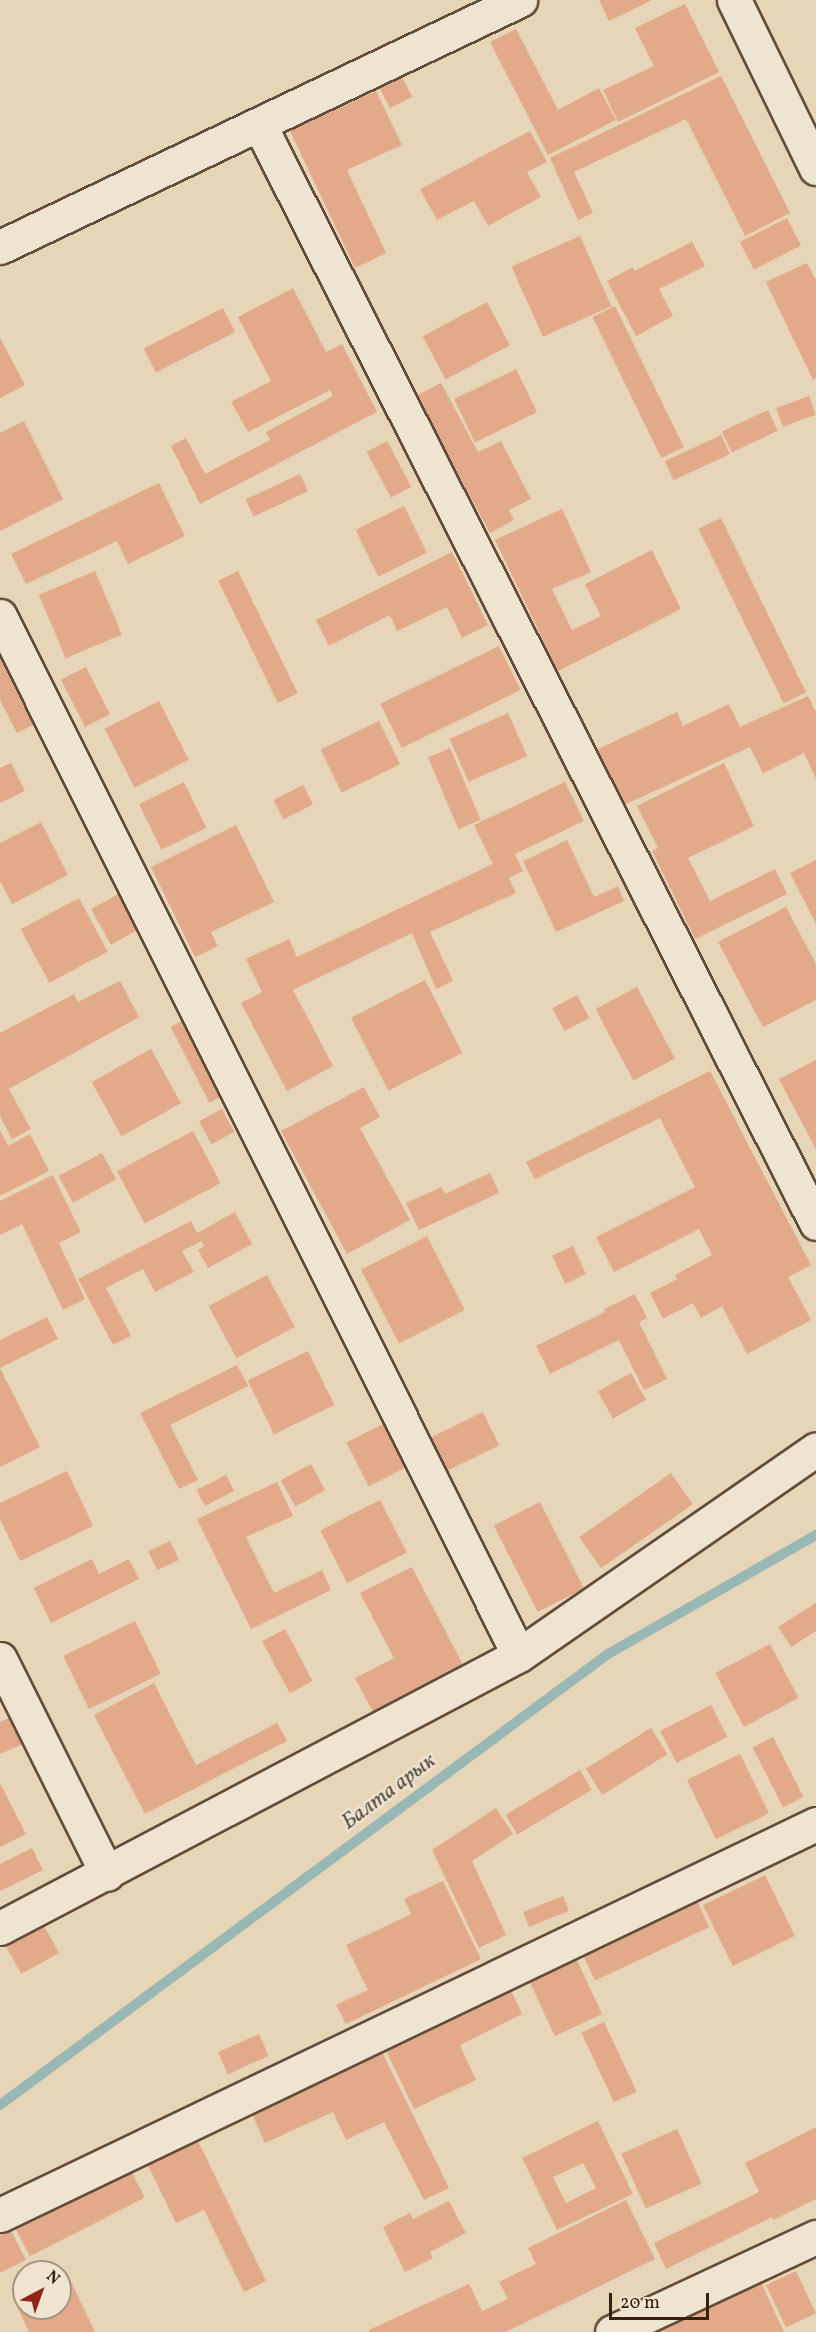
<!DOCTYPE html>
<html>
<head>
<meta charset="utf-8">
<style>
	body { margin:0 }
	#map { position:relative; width:816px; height:2332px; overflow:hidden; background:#e7d5b7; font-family:Vollkorn,serif }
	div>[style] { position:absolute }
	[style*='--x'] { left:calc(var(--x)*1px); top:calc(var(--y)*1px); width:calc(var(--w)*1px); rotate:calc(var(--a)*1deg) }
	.stream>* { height:10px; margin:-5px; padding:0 5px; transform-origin:5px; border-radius:5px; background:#98b7b5 }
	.building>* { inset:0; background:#e2aa8a; transform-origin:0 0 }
	.roads { filter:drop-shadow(2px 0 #624d3a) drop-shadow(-2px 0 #624d3a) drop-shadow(0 2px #624d3a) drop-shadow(0 -2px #624d3a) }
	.minor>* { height:33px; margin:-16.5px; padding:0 16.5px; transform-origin:16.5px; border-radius:16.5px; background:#efe4d0 }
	span { translate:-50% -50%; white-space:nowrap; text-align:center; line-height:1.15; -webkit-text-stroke:4.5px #efe4d0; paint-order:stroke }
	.water-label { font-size:22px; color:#534d42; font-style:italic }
	.north { position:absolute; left:12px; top:2260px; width:60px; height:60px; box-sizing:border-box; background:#efe4d0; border:2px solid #a59683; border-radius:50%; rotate:41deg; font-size:16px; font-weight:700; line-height:24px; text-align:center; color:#362010 }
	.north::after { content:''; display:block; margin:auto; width:21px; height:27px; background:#8f2418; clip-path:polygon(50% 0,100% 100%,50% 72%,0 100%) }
	.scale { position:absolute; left:609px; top:2293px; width:100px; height:27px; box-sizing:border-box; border:3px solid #362010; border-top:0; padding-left:8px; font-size:18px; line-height:21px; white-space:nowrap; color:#362010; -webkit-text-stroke:4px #efe4d0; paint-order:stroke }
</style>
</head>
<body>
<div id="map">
	<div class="stream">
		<div style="--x:0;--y:2105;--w:757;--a:-36.57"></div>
		<div style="--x:608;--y:1654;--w:240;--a:-29.8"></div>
	</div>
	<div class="building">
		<div style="clip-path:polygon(599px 0,652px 0,609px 21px)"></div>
		<div style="clip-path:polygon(685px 4px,719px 72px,618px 122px,603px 90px,654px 66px,635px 28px)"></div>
		<div style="clip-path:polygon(516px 29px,558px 110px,599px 88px,616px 120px,548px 155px,490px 42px)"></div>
		<div style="left:399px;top:71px;width:29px;height:25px;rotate:63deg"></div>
		<div style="clip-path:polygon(721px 76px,790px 213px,745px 236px,686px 119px,574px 172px,593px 213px,578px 220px,550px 158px)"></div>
		<div style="clip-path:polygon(376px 91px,402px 145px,347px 170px,386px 253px,355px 268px,290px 131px)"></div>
		<div style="clip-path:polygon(530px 131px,547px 162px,527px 172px,541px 197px,488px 226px,474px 201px,437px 220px,420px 189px)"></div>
		<div style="left:787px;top:218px;width:31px;height:53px;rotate:63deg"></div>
		<div style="left:580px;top:236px;width:77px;height:75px;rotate:66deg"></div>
		<div style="clip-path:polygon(692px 242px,705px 266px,659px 289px,673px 316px,636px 336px,607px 281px,633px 267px,634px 271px)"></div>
		<div style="clip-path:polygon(807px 263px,816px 280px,816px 378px,813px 380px,766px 282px)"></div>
		<div style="clip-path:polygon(293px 288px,326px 352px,342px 344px,377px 412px,200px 504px,171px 446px,186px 438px,205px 474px,270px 440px,266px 432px,333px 396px,330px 390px,248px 432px,231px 402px,271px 381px,238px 317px)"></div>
		<div style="left:487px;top:302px;width:49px;height:73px;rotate:62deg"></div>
		<div style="left:615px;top:306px;width:157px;height:25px;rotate:64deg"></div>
		<div style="left:223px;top:308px;width:27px;height:89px;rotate:63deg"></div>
		<div style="clip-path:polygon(0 338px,25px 385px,0 398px)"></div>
		<div style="left:516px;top:369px;width:48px;height:69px;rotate:64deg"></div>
		<div style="clip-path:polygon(441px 383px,478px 452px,501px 441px,531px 499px,509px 510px,514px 520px,490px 533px,416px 396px)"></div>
		<div style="left:809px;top:396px;width:20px;height:35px;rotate:70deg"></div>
		<div style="left:768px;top:410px;width:23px;height:51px;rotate:65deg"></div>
		<div style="clip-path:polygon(24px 421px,63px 499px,0 531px,0 433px)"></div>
		<div style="left:721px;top:435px;width:21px;height:62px;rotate:65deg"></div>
		<div style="left:387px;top:441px;width:52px;height:23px;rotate:62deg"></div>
		<div style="left:300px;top:474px;width:19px;height:60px;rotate:65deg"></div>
		<div style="clip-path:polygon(159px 483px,185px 536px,128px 564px,117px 541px,26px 584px,11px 554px)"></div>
		<div style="left:404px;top:506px;width:52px;height:54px;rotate:64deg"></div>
		<div style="clip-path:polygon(562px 509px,591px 572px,552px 589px,572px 630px,601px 616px,585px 584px,652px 550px,681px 609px,558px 671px,495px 540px)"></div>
		<div style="left:721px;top:518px;width:194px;height:25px;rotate:64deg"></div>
		<div style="clip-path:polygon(452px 552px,488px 625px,462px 638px,447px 607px,397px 631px,390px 615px,329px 646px,316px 620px)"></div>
		<div style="left:95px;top:571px;width:69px;height:61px;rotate:67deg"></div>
		<div style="left:238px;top:571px;width:136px;height:22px;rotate:64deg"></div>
		<div style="left:499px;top:646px;width:49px;height:132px;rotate:64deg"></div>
		<div style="clip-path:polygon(0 652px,37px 723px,17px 733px,0 700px)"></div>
		<div style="left:86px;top:667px;width:53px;height:28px;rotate:63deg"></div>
		<div style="clip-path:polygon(808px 696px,816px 712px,816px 779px,804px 753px,763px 773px,750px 747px,624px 805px,598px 749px,677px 712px,683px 726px,729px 704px,740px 727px)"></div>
		<div style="left:159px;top:701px;width:66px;height:61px;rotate:63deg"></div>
		<div style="left:508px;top:713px;width:47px;height:64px;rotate:66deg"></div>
		<div style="left:379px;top:721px;width:48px;height:65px;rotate:64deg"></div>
		<div style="left:450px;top:748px;width:78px;height:24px;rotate:67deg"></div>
		<div style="clip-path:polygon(11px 763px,25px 791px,0 803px,0 768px)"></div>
		<div style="clip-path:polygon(724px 763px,754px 826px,688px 858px,710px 901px,775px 869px,787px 894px,695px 939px,652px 851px,658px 848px,637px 806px)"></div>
		<div style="left:184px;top:782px;width:51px;height:50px;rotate:64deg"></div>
		<div style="clip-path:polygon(565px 782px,584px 821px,515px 854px,523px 871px,509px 878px,516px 893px,430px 932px,453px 981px,436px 989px,412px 933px,293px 990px,333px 1066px,287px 1091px,241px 1003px,262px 992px,246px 959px,289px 939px,297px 957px,493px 864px,474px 825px)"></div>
		<div style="left:303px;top:785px;width:22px;height:33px;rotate:63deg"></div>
		<div style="clip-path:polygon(41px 822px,68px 875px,12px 904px,0 881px,0 843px)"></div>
		<div style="clip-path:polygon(236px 825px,274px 902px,211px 932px,218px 946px,195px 957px,151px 867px)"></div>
		<div style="clip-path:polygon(567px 840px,594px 897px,618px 886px,624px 901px,556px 932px,523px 861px)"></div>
		<div style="clip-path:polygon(816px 860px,816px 924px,790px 873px)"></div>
		<div style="left:120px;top:893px;width:41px;height:33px;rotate:61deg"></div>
		<div style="left:79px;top:898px;width:61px;height:66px;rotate:62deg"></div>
		<div style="clip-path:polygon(786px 907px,816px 964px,816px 1000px,763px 1027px,718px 942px)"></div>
		<div style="left:425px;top:980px;width:82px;height:83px;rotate:63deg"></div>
		<div style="clip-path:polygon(120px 981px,139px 1017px,9px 1089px,31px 1129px,12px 1139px,0 1116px,0 1033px,74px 994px,78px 1002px)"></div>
		<div style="left:637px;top:987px;width:81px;height:47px;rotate:62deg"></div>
		<div style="left:577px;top:995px;width:26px;height:28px;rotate:62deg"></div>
		<div style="left:184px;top:1020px;width:85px;height:15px;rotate:63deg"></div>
		<div style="left:151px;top:1049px;width:62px;height:68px;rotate:61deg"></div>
		<div style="clip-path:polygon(816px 1060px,816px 1149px,779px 1079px)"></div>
		<div style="clip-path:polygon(710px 1071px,811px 1265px,788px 1277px,811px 1320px,747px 1354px,722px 1306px,701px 1318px,693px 1303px,663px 1319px,650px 1293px,677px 1279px,675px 1275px,712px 1255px,699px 1229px,614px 1272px,596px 1237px,695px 1187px,660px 1118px,535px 1179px,526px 1162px)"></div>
		<div style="clip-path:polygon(364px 1087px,380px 1117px,360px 1128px,410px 1220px,347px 1254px,281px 1131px)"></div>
		<div style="left:222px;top:1109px;width:26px;height:26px;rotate:62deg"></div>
		<div style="clip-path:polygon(0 1130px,8px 1146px,30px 1134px,49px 1171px,0 1196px)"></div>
		<div style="left:193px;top:1131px;width:59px;height:86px;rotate:62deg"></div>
		<div style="left:102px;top:1153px;width:30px;height:49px;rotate:62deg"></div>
		<div style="clip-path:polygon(490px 1173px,499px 1193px,419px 1230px,406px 1203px,441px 1187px,445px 1194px)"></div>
		<div style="clip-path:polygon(53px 1175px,81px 1232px,59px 1243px,85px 1299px,63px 1310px,22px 1224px,0 1235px,0 1201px)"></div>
		<div style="clip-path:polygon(235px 1212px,252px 1244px,208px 1268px,198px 1250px,204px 1246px,201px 1241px,182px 1251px,194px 1272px,155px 1292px,143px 1269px,106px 1288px,131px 1336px,113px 1345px,78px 1279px,191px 1221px,197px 1233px)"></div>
		<div style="left:427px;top:1236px;width:83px;height:74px;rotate:63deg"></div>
		<div style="left:573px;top:1246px;width:31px;height:23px;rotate:65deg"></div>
		<div style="left:267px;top:1275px;width:59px;height:66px;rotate:62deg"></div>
		<div style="clip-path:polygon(635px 1294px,647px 1318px,639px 1322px,667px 1379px,644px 1390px,619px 1340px,550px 1374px,536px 1346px,605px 1312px,604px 1309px)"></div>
		<div style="clip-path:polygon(47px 1317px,58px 1339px,0 1368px,40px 1447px,0 1467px,0 1340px)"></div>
		<div style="left:308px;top:1351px;width:60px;height:67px;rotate:64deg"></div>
		<div style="clip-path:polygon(237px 1365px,248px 1386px,170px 1425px,198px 1480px,179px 1489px,140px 1413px)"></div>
		<div style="left:631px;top:1373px;width:31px;height:38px;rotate:61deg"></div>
		<div style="left:483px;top:1412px;width:37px;height:58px;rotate:64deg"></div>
		<div style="left:383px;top:1424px;width:49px;height:41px;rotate:63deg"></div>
		<div style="left:311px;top:1464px;width:30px;height:34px;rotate:62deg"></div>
		<div style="clip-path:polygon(67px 1471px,93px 1526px,20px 1561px,0 1519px,0 1503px)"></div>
		<div style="left:671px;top:1473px;width:38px;height:112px;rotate:55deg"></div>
		<div style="left:226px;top:1475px;width:18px;height:33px;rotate:63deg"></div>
		<div style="clip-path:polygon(277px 1482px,293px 1516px,246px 1537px,274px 1593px,322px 1570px,331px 1590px,251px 1629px,197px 1519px)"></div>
		<div style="left:380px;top:1500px;width:59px;height:67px;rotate:63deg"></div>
		<div style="left:540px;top:1502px;width:97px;height:52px;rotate:63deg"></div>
		<div style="left:170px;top:1541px;width:21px;height:24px;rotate:65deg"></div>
		<div style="clip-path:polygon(92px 1559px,99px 1574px,129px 1559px,139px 1579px,51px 1623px,34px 1588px)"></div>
		<div style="clip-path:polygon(412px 1567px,463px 1665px,373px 1712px,355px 1678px,394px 1658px,360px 1593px)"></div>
		<div style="clip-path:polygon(816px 1603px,816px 1631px,791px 1647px,778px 1627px)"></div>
		<div style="left:135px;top:1621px;width:59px;height:80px;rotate:64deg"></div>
		<div style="left:285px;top:1629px;width:59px;height:26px;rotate:62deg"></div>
		<div style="left:770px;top:1644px;width:61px;height:62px;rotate:62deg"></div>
		<div style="clip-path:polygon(154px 1683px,196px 1765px,277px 1723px,287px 1741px,145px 1814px,94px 1715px)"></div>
		<div style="left:711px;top:1705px;width:36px;height:57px;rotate:63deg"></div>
		<div style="clip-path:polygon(13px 1716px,25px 1743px,0 1754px,0 1722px)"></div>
		<div style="left:651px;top:1728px;width:31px;height:77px;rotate:58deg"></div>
		<div style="left:773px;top:1737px;width:67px;height:23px;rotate:63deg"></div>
		<div style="left:740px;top:1754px;width:66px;height:59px;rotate:64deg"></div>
		<div style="left:580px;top:1770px;width:23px;height:87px;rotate:59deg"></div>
		<div style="clip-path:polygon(0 1783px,26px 1834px,0 1847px)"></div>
		<div style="clip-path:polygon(496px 1808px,513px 1834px,472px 1861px,506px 1935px,479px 1948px,432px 1850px)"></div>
		<div style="clip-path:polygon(32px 1848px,43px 1870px,0 1891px,0 1864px)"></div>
		<div style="left:765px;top:1875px;width:68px;height:69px;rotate:64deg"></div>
		<div style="clip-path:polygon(443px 1881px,481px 1959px,346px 2024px,336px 2005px,368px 1990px,346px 1945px,411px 1914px,404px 1899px)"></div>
		<div style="left:563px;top:1896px;width:16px;height:43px;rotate:68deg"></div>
		<div style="left:697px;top:1901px;width:29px;height:126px;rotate:65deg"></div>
		<div style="left:40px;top:1919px;width:39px;height:43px;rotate:61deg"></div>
		<div style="left:575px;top:1956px;width:64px;height:52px;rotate:65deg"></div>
		<div style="clip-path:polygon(509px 1986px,522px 2014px,460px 2045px,476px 2080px,414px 2109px,382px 2042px)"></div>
		<div style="left:604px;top:2022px;width:77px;height:25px;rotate:65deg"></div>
		<div style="left:259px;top:2034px;width:24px;height:45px;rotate:66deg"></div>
		<div style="clip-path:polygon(379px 2046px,449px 2188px,424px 2200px,384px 2122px,346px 2140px,333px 2112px,265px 2143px,249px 2107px)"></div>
		<div style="clip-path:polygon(evenodd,598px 2121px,633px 2194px,557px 2230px,522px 2158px,598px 2121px,583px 2163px,596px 2188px,566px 2203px,553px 2177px,583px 2163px)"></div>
		<div style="clip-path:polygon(816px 2127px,816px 2199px,773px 2220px,772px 2217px,666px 2269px,654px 2243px,759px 2192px,745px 2163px)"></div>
		<div style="left:677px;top:2129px;width:60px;height:61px;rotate:66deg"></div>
		<div style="clip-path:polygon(195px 2135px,266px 2281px,244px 2292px,204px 2210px,176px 2223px,145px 2159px)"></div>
		<div style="left:127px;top:2163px;width:39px;height:129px;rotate:63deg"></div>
		<div style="clip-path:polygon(626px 2200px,655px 2259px,506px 2332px,370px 2332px,369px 2330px,469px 2284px,482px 2311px,508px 2299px,499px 2282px,536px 2264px,528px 2248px)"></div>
		<div style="clip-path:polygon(449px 2201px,466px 2233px,430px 2252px,433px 2258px,405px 2272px,383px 2227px,410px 2213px,413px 2219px)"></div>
		<div style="clip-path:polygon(8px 2225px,26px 2260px,0 2273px,0 2229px)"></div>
		<div style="left:796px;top:2271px;width:47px;height:33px;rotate:65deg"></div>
		<div style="clip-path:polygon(67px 2273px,95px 2332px,29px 2332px,13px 2298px,24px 2293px,24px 2308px,60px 2308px,60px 2277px)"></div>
		<div style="clip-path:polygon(761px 2283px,784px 2332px,657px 2332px,675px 2324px)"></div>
	</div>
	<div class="roads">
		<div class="minor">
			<div style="--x:734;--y:0;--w:187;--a:64"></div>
			<div style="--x:259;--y:124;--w:1232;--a:63.12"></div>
			<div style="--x:0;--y:247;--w:576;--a:-25.41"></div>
			<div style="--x:0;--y:616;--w:1161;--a:63.46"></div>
			<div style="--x:0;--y:1659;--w:240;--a:63.5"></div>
			<div style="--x:0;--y:1928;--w:586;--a:-27.74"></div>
			<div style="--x:519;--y:1655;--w:361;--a:-34.7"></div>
			<div style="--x:0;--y:2215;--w:905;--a:-25.6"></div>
			<div style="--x:612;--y:2332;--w:225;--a:-25"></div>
		</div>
	</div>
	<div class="water-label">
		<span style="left:389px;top:1792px;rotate:-37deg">Балта арык</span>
	</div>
	<div class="north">N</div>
	<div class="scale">20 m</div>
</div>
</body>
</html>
